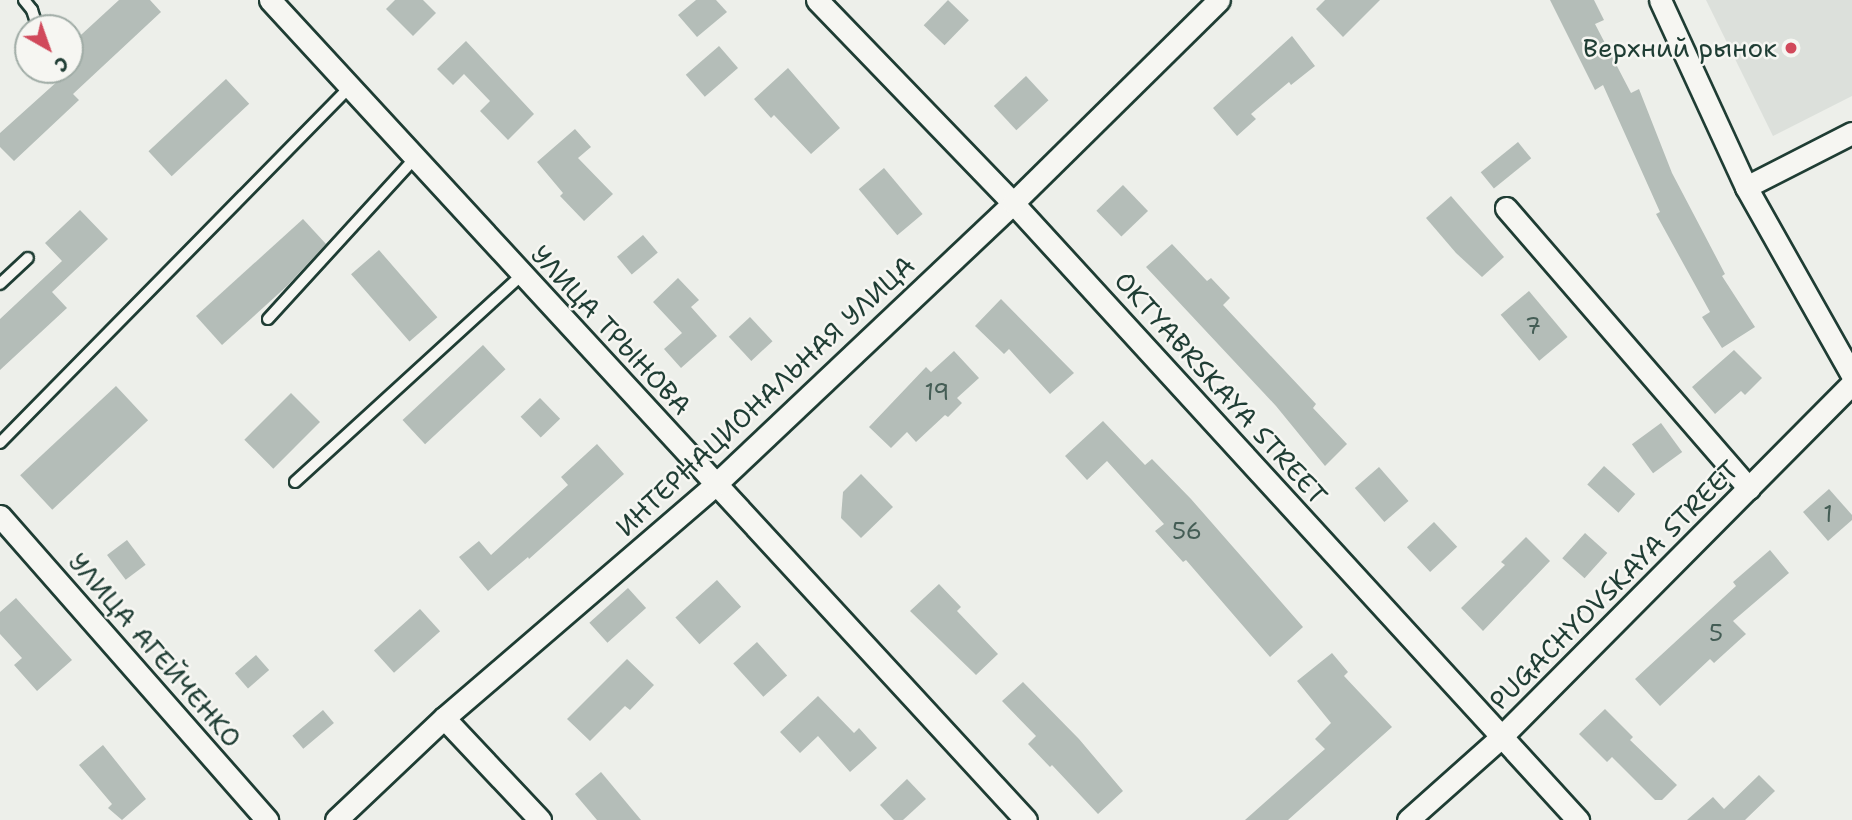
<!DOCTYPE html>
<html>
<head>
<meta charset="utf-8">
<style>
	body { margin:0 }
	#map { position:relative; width:1852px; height:820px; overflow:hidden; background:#edefea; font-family:"Shantell Sans",sans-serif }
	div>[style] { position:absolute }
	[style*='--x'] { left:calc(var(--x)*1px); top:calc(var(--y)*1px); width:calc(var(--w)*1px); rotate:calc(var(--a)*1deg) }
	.built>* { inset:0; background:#dce0db }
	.building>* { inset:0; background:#b4bdb8; transform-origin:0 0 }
	.roads { filter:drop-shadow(2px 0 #1f3d34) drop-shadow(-2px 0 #1f3d34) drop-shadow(0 2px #1f3d34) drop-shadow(0 -2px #1f3d34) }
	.service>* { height:10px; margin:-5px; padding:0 5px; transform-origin:5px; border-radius:5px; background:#f6f6f2 }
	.minor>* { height:21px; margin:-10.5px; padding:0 10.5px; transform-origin:10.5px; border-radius:10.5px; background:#f6f6f2 }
	.dots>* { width:19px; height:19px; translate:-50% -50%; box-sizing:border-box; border:4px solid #f6f6f2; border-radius:50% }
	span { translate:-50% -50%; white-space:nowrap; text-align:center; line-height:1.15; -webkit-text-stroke:5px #f6f6f2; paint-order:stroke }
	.number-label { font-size:23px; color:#445d55 }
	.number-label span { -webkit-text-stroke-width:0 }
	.poi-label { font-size:26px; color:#1f3d34 }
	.right { translate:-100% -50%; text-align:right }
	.street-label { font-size:26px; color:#1f3d34 }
	.north { position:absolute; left:14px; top:14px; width:70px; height:70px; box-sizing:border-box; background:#f6f6f2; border:2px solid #a0aca6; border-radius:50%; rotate:140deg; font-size:19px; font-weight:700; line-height:28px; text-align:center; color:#1f3d34 }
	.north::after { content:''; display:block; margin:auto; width:24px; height:32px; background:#d1495b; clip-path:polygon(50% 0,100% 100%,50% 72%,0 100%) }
</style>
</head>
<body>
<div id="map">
	<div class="built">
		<div style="clip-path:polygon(1706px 0,1852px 0,1852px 96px,1773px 136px)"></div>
	</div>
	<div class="building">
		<div style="clip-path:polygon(119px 0,150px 0,161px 12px,73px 94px,79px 100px,14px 161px,0 147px,0 133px,70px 70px,70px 45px)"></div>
		<div style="clip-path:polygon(395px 0,423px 0,436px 13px,413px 36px,386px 9px)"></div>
		<div style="clip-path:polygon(696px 0,716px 0,727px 12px,697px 37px,678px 15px)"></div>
		<div style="left:948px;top:0;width:29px;height:35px;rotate:44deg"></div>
		<div style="clip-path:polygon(1325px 0,1380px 0,1343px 37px,1316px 9px)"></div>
		<div style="clip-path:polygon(1550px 0,1594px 0,1604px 20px,1595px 24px,1631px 93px,1639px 89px,1672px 173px,1725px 274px,1722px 276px,1755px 327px,1722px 348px,1702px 317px,1710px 312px,1656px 214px,1660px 212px,1603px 85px,1595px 90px)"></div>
		<div style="clip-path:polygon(1292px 36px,1315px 66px,1291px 85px,1289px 82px,1251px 114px,1256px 119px,1237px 136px,1213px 108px)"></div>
		<div style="clip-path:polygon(466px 41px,534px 114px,508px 140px,480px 111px,490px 101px,464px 74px,453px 85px,437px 69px)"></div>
		<div style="left:719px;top:46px;width:29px;height:44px;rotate:49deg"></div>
		<div style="clip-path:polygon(788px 68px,840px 128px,811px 154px,774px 115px,771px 118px,754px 99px)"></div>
		<div style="left:1026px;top:76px;width:33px;height:44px;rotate:47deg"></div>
		<div style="left:226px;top:79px;width:34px;height:106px;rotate:47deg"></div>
		<div style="clip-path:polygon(575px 129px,591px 147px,578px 158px,613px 194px,584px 221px,560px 196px,563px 193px,537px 162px)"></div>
		<div style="left:1518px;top:142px;width:21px;height:48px;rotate:51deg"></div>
		<div style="left:884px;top:168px;width:60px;height:33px;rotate:50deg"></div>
		<div style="left:1123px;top:185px;width:36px;height:37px;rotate:46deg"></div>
		<div style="clip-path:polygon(1451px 196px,1504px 257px,1482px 277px,1456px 253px,1426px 218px)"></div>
		<div style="clip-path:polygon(80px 210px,108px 239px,52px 292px,67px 308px,0 370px,0 319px,62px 261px,45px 243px)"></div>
		<div style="clip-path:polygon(303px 219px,326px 244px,287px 286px,222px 345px,196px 316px)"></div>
		<div style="left:643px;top:235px;width:23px;height:34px;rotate:50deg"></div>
		<div style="clip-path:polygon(1172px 244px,1207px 281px,1211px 278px,1230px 298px,1223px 305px,1316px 404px,1313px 408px,1347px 444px,1325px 466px,1276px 406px,1146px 267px)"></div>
		<div style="left:379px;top:250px;width:89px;height:37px;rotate:49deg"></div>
		<div style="clip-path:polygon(678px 278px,699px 300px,691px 307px,717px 336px,681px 368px,664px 349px,682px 333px,653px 302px)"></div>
		<div style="left:1529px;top:291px;width:60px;height:37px;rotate:50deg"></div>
		<div style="clip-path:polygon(1001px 299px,1074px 373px,1050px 394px,1009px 349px,1004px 354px,975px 326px)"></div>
		<div style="left:750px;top:317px;width:33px;height:29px;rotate:47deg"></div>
		<div style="left:483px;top:345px;width:33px;height:110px;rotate:47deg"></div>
		<div style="clip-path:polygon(1734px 350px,1762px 378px,1745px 395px,1741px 391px,1715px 414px,1692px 387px)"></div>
		<div style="clip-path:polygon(954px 351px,979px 378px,957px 398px,962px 403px,948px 417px,945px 415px,916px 442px,907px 432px,891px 448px,869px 427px,926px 367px,931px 372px)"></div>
		<div style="left:116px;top:386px;width:47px;height:131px;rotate:47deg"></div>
		<div style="left:291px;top:393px;width:41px;height:66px;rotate:45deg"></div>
		<div style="left:540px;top:398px;width:29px;height:27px;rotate:46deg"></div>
		<div style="clip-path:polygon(1103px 421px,1145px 465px,1152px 459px,1191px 499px,1303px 627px,1270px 657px,1186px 560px,1183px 562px,1155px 531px,1164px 524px,1107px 461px,1087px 480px,1065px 456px)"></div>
		<div style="left:1661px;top:423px;width:36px;height:36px;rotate:54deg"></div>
		<div style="clip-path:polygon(597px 444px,624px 474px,529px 559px,528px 557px,488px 591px,459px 557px,479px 541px,491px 555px,568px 485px,561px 477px)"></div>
		<div style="left:1604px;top:466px;width:42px;height:25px;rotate:42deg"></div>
		<div style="left:1379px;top:467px;width:45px;height:32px;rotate:49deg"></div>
		<div style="clip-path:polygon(861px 474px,893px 507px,861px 538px,841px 518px,843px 492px)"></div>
		<div style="clip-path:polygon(1829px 489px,1852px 515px,1852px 520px,1828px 541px,1803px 512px)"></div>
		<div style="left:1434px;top:522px;width:34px;height:37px;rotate:47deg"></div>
		<div style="left:1585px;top:533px;width:30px;height:34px;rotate:42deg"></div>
		<div style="clip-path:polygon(1526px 537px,1550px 561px,1483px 631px,1461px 608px,1505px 565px,1501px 562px)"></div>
		<div style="left:127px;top:540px;width:31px;height:25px;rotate:53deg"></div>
		<div style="clip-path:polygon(1770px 550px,1789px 573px,1733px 621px,1746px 634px,1714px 663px,1710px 659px,1660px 706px,1635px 679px,1736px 586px,1733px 582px)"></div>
		<div style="left:717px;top:580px;width:36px;height:56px;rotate:48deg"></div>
		<div style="clip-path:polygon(939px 584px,961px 607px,957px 611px,998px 654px,976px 675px,910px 611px)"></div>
		<div style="left:628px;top:588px;width:27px;height:52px;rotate:48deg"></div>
		<div style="clip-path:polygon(16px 598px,72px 660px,37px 691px,14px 665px,22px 658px,0 634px,0 612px)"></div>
		<div style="left:420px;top:609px;width:30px;height:62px;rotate:48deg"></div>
		<div style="left:757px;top:642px;width:45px;height:32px;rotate:48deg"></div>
		<div style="clip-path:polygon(1332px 653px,1348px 672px,1344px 676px,1392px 727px,1288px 820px,1245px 820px,1325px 749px,1315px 739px,1331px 723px,1297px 681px)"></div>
		<div style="left:256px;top:655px;width:20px;height:28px;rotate:49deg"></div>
		<div style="clip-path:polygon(627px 659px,654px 685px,630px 710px,625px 706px,590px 741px,567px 719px)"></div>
		<div style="clip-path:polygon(1023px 682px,1079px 739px,1123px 791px,1098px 814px,1052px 765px,1050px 767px,1028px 744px,1036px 736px,1002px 701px)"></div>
		<div style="clip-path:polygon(818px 696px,854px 733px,859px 728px,877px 748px,850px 772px,818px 736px,800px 753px,780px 732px)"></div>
		<div style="clip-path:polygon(1605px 709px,1633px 737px,1630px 740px,1677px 785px,1662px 800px,1655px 800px,1612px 757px,1607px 762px,1579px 734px)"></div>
		<div style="left:323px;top:710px;width:17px;height:40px;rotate:50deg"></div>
		<div style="clip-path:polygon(103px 745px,146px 799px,122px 820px,108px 808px,112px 804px,79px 765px)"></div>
		<div style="clip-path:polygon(601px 772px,641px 820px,597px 820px,575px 794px)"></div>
		<div style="clip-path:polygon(1759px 775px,1775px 791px,1745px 820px,1687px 820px,1713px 797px,1724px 809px)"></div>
		<div style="clip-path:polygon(907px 779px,926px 799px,903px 820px,894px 820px,880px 805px)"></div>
	</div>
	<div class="roads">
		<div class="service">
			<div style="--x:24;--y:0;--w:13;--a:51"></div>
			<div style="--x:32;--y:10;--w:19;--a:72"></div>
			<div style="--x:0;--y:284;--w:38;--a:-43"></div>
			<div style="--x:268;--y:319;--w:218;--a:-47.6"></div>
			<div style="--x:0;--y:443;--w:499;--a:-45.5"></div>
			<div style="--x:295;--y:482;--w:307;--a:-42.4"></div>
		</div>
		<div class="minor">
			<div style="--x:270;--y:0;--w:1115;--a:47.33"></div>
			<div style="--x:817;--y:0;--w:282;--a:46"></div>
			<div style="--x:1013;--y:203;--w:837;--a:47.52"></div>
			<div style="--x:1660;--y:0;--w:206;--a:65.3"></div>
			<div style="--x:1746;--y:187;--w:216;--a:60.6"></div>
			<div style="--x:1746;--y:187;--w:119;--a:-27"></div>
			<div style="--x:1506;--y:208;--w:371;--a:49.1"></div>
			<div style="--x:0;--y:516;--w:405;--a:48.7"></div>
			<div style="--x:444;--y:718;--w:140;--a:46.7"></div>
			<div style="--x:336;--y:820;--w:149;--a:-43.4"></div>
			<div style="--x:444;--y:718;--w:357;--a:-40.7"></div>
			<div style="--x:715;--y:485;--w:410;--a:-43.4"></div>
			<div style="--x:1013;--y:203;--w:289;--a:-44.6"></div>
			<div style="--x:1408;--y:820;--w:125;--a:-41.7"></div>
			<div style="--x:1501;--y:737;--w:499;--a:-45.2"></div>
		</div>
	</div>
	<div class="dots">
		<div style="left:1791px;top:48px;background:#d1495b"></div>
	</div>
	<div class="number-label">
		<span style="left:1533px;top:326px">7</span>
		<span style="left:937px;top:392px">19</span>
		<span style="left:1828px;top:514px">1</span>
		<span style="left:1187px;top:531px">56</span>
		<span style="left:1716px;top:633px">5</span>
	</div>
	<div class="poi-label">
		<span class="right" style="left:1777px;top:48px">Верхний рынок</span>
	</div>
	<div class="street-label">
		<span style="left:611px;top:330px;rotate:47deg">УЛИЦА ТРЫНОВА</span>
		<span style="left:1221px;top:388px;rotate:48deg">OKTYABRSKAYA STREET</span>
		<span style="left:765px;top:396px;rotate:-43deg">ИНТЕРНАЦИОНАЛЬНАЯ УЛИЦА</span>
		<span style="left:1614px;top:585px;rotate:-45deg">PUGACHYOVSKAYA STREET</span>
		<span style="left:155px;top:650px;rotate:49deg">УЛИЦА АГЕЙЧЕНКО</span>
	</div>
	<div class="north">С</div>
</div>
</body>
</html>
